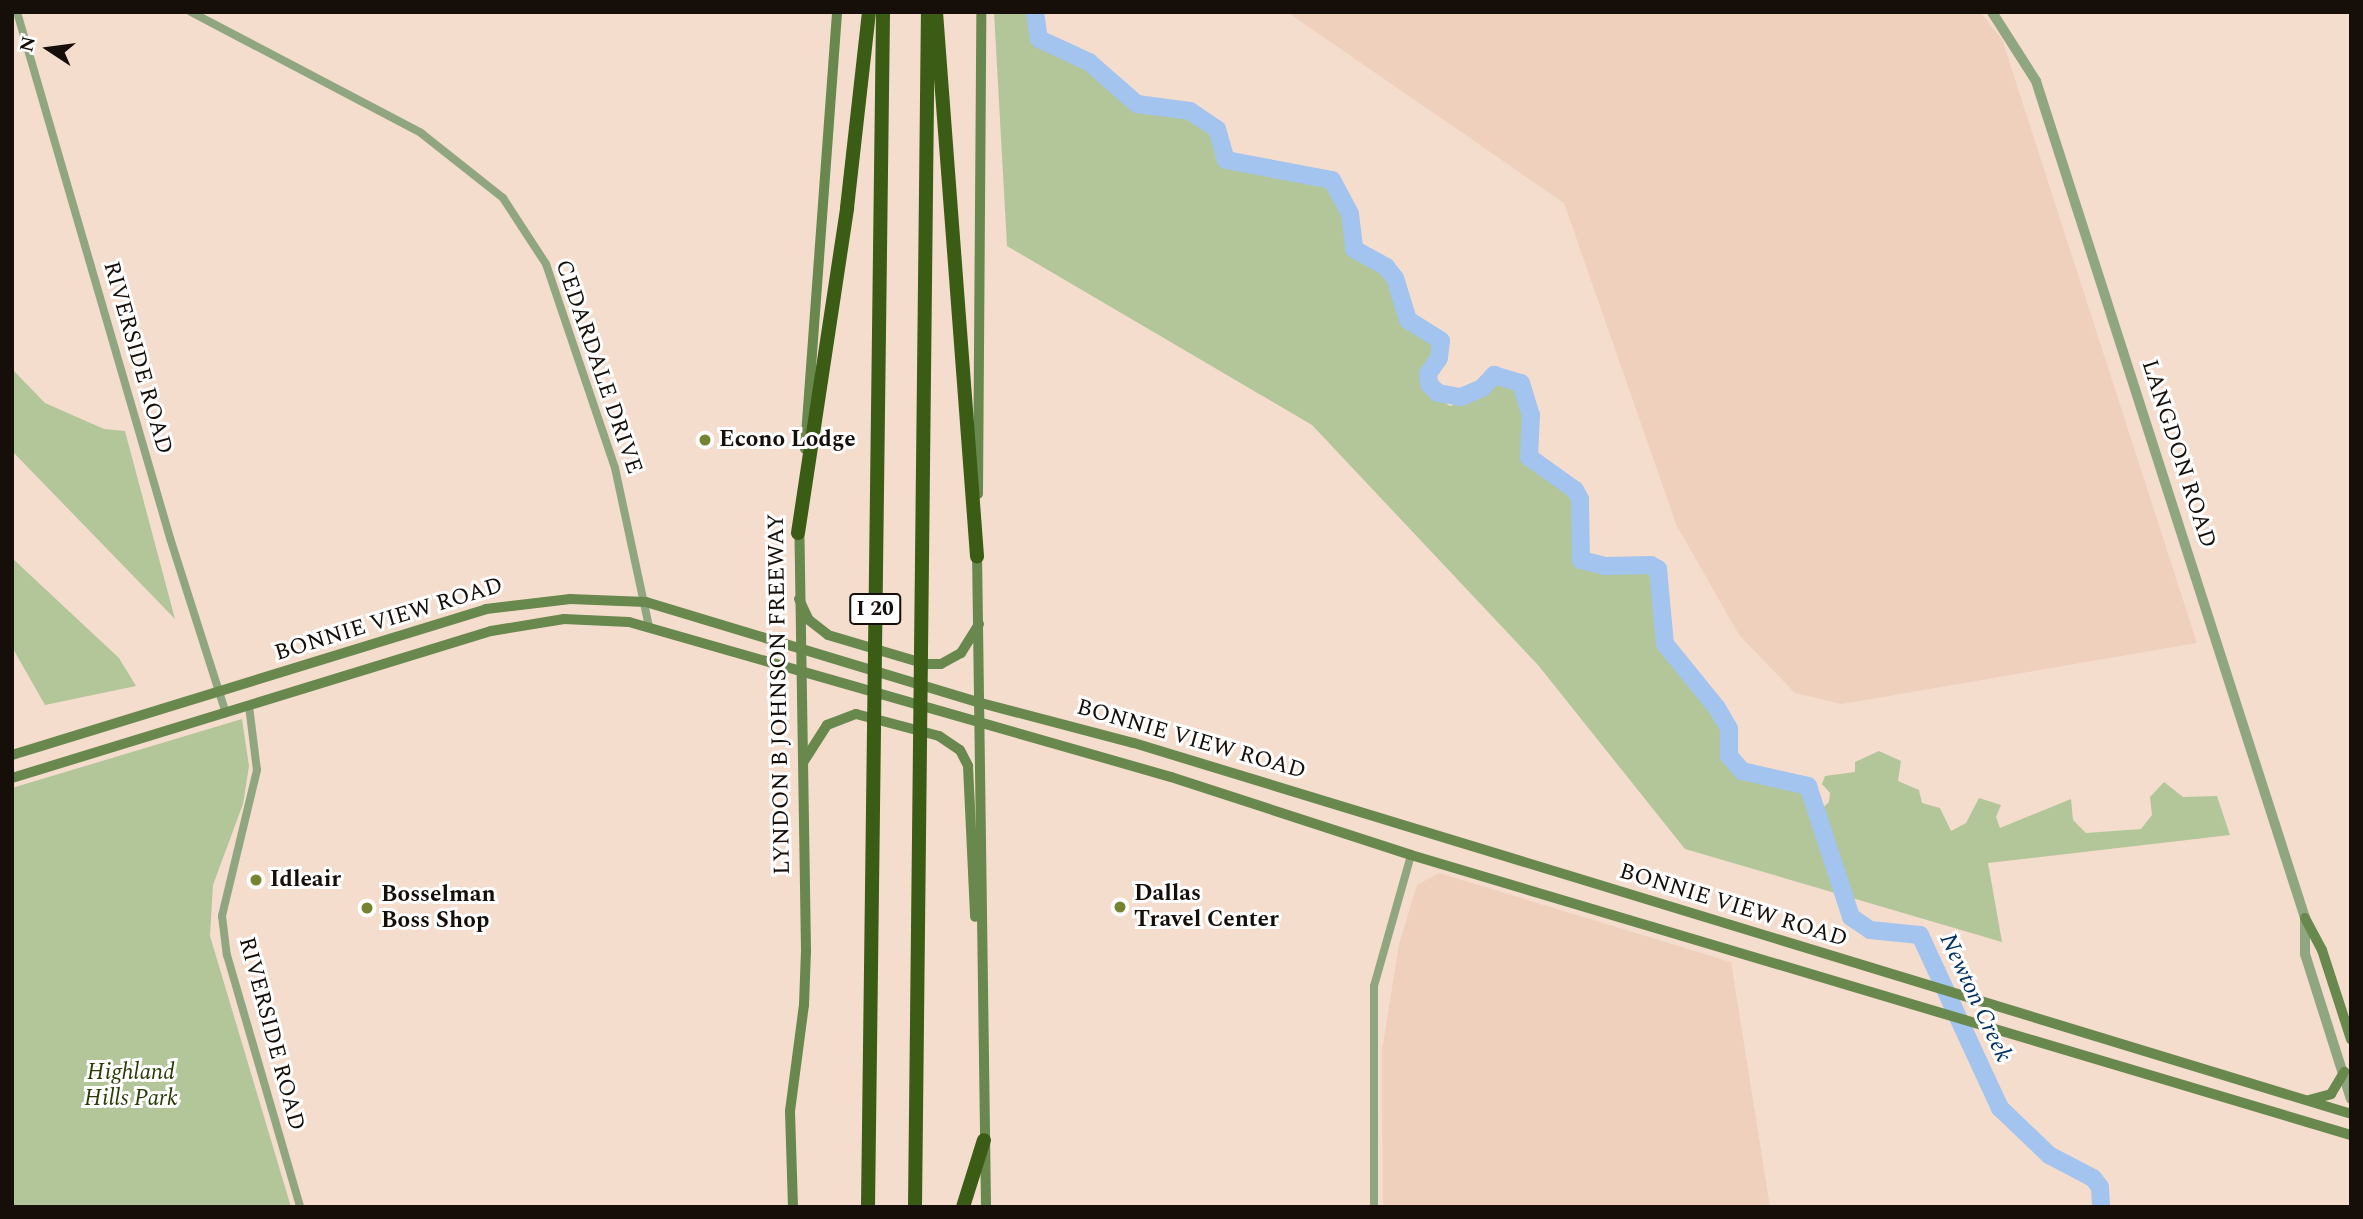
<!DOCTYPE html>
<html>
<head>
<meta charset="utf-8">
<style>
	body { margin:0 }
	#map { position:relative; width:2363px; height:1219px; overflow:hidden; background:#f5ddce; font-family:Spectral,serif }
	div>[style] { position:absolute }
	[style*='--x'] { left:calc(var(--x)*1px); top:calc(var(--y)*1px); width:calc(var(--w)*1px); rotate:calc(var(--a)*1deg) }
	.built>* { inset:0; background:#eed0bc }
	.green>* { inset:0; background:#b2c699 }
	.river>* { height:18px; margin:-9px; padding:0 9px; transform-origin:9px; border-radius:9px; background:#a2c4ef }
	.minor>* { height:8px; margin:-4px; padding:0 4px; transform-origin:4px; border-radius:4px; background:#90a680 }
	.tertiary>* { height:10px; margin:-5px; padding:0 5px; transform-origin:5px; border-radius:5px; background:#90a680 }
	.secondary>* { height:10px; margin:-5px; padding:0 5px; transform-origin:5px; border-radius:5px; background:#68884e }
	.motorway>* { height:14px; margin:-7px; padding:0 7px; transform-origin:7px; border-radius:7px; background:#3a5c15 }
	.dots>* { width:19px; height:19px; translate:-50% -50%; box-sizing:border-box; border:4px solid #fff; border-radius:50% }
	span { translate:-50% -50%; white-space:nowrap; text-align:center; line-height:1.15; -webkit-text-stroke:6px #fff; paint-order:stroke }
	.shield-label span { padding:2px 5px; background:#fff; border:2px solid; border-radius:5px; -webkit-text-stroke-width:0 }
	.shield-label { font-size:21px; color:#150e09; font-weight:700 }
	.street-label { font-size:23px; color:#150e09 }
	.poi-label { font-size:23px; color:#150e09; font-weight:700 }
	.left { translate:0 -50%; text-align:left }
	.park-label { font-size:23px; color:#283c04; font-style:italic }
	.water-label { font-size:24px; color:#002f62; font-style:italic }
	.frame { position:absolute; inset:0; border:14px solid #150e09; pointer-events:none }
	.north { position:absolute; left:14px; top:14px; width:70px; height:70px; -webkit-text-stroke:5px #fff; paint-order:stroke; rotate:283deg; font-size:19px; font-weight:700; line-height:28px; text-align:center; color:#150e09 }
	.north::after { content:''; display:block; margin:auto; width:24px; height:32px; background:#150e09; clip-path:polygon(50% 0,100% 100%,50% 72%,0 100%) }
</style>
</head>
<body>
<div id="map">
	<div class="built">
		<div style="clip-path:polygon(1287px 12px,1980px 12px,2002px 39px,2197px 643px,1842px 704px,1795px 693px,1739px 635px,1676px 524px,1564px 203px)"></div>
		<div style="clip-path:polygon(1439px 873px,1731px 962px,1770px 1207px,1383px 1207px,1382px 1051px,1399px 944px,1417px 885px)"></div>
	</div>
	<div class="green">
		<div style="clip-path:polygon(994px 12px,1041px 12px,1043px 39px,1057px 57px,1100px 72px,1138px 109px,1174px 113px,1224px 138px,1232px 165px,1284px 179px,1307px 176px,1332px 185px,1354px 216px,1352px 250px,1390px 274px,1406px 325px,1442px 344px,1444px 361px,1430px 383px,1434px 396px,1450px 406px,1485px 395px,1495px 384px,1523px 387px,1534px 414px,1530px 463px,1578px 503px,1589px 506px,1581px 542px,1592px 572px,1649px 567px,1664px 579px,1664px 632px,1670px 646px,1721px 706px,1732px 727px,1737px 755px,1751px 776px,1803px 786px,1818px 812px,1829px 802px,1830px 793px,1822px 784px,1825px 776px,1855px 772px,1855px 762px,1879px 751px,1901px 761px,1898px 781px,1919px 790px,1922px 803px,1940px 808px,1951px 831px,1966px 823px,1979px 798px,2001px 805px,1996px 817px,2000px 828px,2071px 799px,2073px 820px,2086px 833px,2141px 829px,2152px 815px,2150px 797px,2164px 782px,2183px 797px,2217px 796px,2230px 835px,1988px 863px,2002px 942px,1685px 849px,1538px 665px,1312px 425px,1007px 246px)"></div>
		<div style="clip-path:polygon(12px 369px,45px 403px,104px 429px,125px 431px,175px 619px,12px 451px)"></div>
		<div style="clip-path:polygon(12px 558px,119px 658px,136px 686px,45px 705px,12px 647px)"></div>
		<div style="clip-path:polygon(242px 719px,249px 766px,243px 804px,213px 885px,210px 936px,291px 1207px,12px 1207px,12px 788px)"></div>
	</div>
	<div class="river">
		<div style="--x:1035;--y:12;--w:27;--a:82"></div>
		<div style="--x:1039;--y:39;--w:55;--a:24.7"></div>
		<div style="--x:1089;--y:62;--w:64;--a:41.2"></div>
		<div style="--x:1137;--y:104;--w:53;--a:7.5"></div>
		<div style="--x:1190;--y:111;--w:32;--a:34"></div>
		<div style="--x:1217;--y:129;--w:32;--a:74"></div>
		<div style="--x:1226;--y:160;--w:108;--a:10.7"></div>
		<div style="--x:1332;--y:180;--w:38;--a:62"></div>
		<div style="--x:1350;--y:214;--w:35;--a:83"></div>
		<div style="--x:1354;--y:249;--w:37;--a:29"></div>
		<div style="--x:1386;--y:267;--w:14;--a:51"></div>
		<div style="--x:1395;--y:278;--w:44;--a:72.8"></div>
		<div style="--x:1408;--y:320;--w:39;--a:32"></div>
		<div style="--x:1441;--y:341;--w:17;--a:97"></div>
		<div style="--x:1439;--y:358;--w:19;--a:125"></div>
		<div style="--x:1428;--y:374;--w:10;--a:84"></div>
		<div style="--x:1429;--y:384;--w:13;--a:45"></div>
		<div style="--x:1438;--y:393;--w:23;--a:10"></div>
		<div style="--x:1461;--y:397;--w:23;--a:-23"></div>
		<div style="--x:1482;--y:388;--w:18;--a:-47"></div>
		<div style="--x:1494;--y:375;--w:28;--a:17"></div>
		<div style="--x:1521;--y:383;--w:34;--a:73"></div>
		<div style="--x:1531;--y:415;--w:42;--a:92.7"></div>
		<div style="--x:1529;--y:457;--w:57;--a:35.7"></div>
		<div style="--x:1575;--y:490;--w:10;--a:61"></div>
		<div style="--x:1580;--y:499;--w:61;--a:89.1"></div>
		<div style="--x:1581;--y:560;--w:25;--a:14"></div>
		<div style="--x:1605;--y:566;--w:46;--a:-1.2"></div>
		<div style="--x:1651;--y:565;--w:8;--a:30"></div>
		<div style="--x:1658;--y:569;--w:75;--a:84.7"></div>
		<div style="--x:1665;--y:644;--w:82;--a:50.9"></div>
		<div style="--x:1717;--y:708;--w:24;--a:60"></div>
		<div style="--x:1729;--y:729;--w:27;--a:90"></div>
		<div style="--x:1729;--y:756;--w:20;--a:49"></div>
		<div style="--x:1742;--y:771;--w:68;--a:12.8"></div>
		<div style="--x:1808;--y:786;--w:138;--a:71.8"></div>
		<div style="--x:1851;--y:917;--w:23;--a:34"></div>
		<div style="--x:1870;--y:930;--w:50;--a:5.7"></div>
		<div style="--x:1920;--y:935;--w:191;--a:65.2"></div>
		<div style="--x:2000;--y:1108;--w:68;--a:43.8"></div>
		<div style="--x:2049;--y:1155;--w:50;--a:27.6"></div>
		<div style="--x:2093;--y:1178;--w:11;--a:52"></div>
		<div style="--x:2100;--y:1187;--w:20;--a:87"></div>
	</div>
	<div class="minor">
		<div style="--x:17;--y:12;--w:548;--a:73.78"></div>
		<div style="--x:170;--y:538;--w:184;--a:72.3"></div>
		<div style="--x:191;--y:12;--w:260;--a:27.7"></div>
		<div style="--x:421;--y:133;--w:105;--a:38.4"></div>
		<div style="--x:503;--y:198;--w:79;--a:56.9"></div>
		<div style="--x:546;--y:264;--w:215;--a:71.3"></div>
		<div style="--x:615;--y:468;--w:162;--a:77.9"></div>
		<div style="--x:249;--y:706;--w:64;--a:82.9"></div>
		<div style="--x:257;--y:770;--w:150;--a:103.5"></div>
		<div style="--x:222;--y:916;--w:39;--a:83"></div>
		<div style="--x:227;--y:955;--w:262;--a:73.8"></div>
		<div style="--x:1374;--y:1207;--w:221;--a:-90"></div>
		<div style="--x:1374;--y:986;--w:136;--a:-74.2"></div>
	</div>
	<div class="tertiary">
		<div style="--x:1992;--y:12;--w:82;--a:57.5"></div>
		<div style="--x:2036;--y:81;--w:879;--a:72.18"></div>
		<div style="--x:2305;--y:918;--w:36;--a:90"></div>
		<div style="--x:2305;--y:954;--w:152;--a:72.4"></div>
	</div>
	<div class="secondary">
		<div style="--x:805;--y:449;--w:438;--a:-85.8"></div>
		<div style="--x:978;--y:494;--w:482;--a:-89.6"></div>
		<div style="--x:977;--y:552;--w:655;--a:89.21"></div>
		<div style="--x:799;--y:599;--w:23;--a:65"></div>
		<div style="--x:809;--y:620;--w:24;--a:38"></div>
		<div style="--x:828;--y:635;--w:102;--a:16.5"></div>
		<div style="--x:926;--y:664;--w:15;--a:0"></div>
		<div style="--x:941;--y:664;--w:23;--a:-29"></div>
		<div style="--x:961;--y:653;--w:34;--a:-58"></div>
		<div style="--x:12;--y:755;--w:496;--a:-17.1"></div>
		<div style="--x:486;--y:609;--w:85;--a:-6.8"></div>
		<div style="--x:570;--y:599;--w:76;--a:2.3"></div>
		<div style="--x:646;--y:602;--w:350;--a:16.8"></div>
		<div style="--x:981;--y:703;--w:158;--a:14.7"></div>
		<div style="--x:1134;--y:743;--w:1272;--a:16.95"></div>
		<div style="--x:804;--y:761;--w:43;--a:-57.4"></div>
		<div style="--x:827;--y:725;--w:31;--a:-21"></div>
		<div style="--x:856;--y:714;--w:86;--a:14.8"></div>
		<div style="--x:939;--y:736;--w:25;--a:34"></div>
		<div style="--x:960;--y:750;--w:18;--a:63"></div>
		<div style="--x:968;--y:766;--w:151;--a:87.3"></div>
		<div style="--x:12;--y:778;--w:501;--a:-17.06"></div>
		<div style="--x:491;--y:631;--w:74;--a:-9.3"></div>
		<div style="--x:564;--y:619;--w:65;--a:2.6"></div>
		<div style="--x:629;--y:622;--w:564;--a:15.96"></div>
		<div style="--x:1171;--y:777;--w:252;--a:18"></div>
		<div style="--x:1411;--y:855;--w:981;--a:16.59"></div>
		<div style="--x:2305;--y:918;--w:36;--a:62"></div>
		<div style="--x:2322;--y:950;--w:94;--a:72"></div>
		<div style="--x:2309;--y:1100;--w:23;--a:-15"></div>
		<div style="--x:2331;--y:1094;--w:26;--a:-59"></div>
		<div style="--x:793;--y:1207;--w:96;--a:-91.8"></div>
		<div style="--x:790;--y:1111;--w:107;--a:-82.5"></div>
		<div style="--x:804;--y:1005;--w:54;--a:-87.9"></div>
		<div style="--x:806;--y:951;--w:423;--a:-90.9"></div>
	</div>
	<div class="motorway">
		<div style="--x:936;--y:12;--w:546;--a:85.69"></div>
		<div style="--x:798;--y:533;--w:329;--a:-81.4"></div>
		<div style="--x:847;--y:208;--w:197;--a:-83.6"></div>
		<div style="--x:868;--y:1207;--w:1195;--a:-89.28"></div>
		<div style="--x:915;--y:1207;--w:1195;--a:-89.38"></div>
		<div style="--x:963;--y:1207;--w:70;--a:-72.6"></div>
	</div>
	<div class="dots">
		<div style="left:705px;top:440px;background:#768330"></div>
		<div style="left:256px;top:880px;background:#768330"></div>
		<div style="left:1120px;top:907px;background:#768330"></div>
		<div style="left:367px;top:908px;background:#768330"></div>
	</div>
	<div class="shield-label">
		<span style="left:875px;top:609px">I 20</span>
	</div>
	<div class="street-label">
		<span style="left:137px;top:358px;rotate:74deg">RIVERSIDE ROAD</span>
		<span style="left:598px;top:367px;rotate:71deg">CEDARDALE DRIVE</span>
		<span style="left:2178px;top:454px;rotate:72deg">LANGDON ROAD</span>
		<span style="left:389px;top:620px;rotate:-17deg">BONNIE VIEW ROAD</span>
		<span style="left:780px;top:694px;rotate:-91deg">LYNDON B JOHNSON FREEWAY</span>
		<span style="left:1191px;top:740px;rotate:16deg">BONNIE VIEW ROAD</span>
		<span style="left:1733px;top:906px;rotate:17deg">BONNIE VIEW ROAD</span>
		<span style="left:271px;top:1034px;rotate:75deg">RIVERSIDE ROAD</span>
	</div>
	<div class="poi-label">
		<span class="left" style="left:719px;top:440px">Econo Lodge</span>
		<span class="left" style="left:270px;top:880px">Idleair</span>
		<span class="left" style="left:1134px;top:907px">Dallas<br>Travel Center</span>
		<span class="left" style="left:381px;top:908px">Bosselman<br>Boss Shop</span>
	</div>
	<div class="park-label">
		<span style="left:131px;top:1086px">Highland<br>Hills Park</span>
	</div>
	<div class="water-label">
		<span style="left:1975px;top:998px;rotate:65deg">Newton Creek</span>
	</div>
	<div class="frame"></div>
	<div class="north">N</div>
</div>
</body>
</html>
